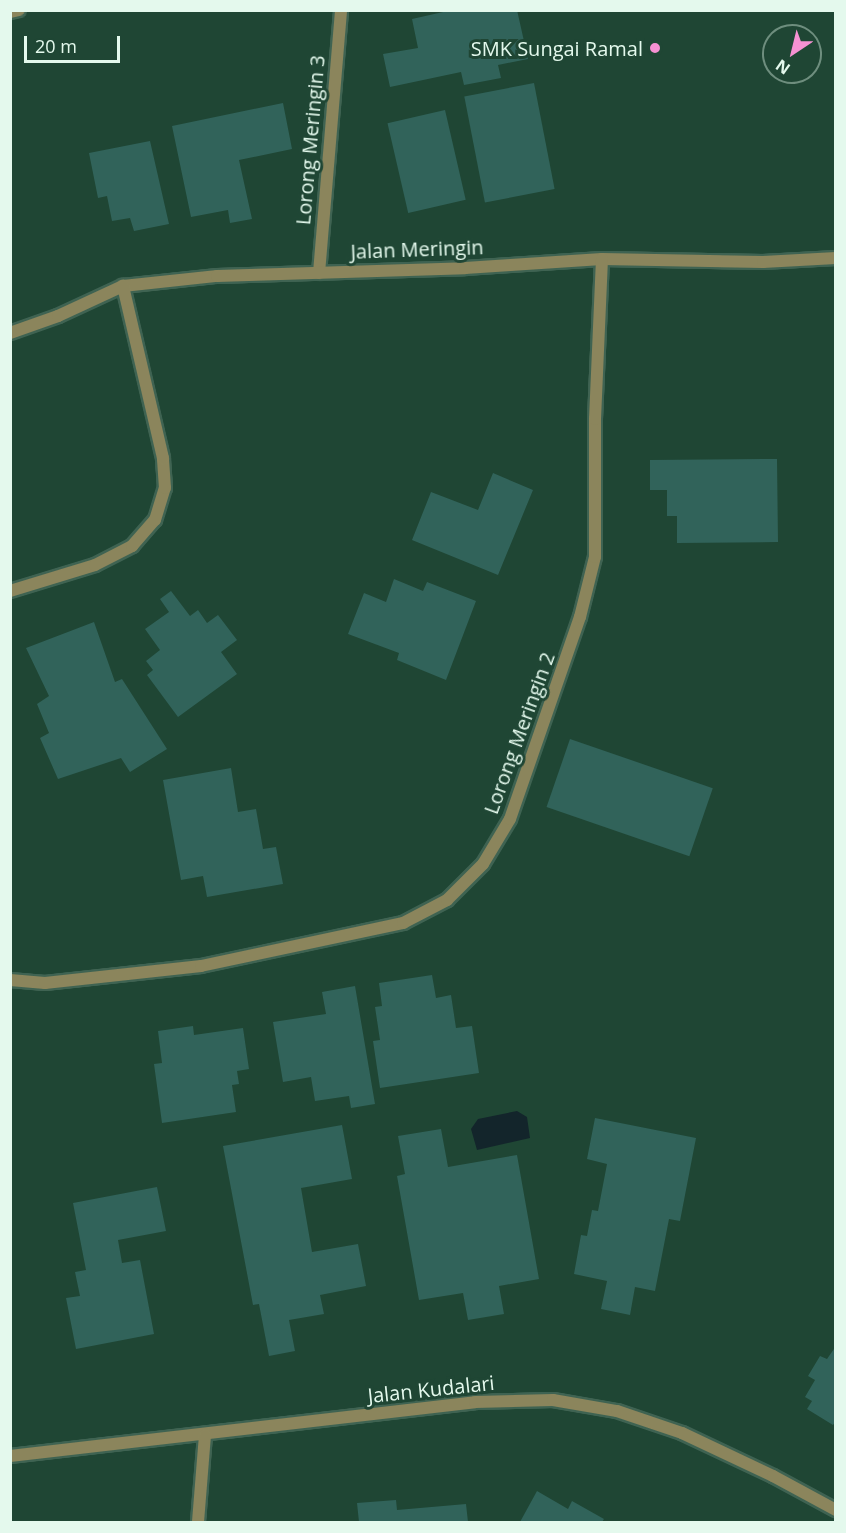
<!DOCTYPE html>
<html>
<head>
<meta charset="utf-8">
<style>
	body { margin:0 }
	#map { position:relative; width:846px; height:1533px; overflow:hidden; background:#1f4634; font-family:"Open Sans",sans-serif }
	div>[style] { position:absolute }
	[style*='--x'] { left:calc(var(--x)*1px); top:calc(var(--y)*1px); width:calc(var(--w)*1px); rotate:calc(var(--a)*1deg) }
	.water>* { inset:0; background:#13252b }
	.building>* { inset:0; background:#31635a; transform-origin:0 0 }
	.roads { filter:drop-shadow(2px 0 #3f6352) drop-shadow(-2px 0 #3f6352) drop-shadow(0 2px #3f6352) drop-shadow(0 -2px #3f6352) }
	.street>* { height:12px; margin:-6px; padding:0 6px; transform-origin:6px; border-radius:6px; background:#8b855c }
	.dots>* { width:16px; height:16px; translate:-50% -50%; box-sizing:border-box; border:3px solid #1f4634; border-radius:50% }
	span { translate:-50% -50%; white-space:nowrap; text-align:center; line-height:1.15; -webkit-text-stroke:6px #1f4634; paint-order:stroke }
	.poi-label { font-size:20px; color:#e4f9ed }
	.right { translate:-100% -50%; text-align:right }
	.street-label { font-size:20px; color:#e4f9ed }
	.frame { position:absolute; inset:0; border:12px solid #e4f9ed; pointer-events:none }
	.north { position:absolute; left:762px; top:24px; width:60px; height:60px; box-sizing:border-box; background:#1f4634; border:2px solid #6e8e7e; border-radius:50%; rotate:215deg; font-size:16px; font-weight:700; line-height:24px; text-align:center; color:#e4f9ed }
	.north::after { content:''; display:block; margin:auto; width:21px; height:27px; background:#f591d2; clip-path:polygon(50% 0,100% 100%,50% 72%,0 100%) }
	.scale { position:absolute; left:24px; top:36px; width:96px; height:27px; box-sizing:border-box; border:3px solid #e4f9ed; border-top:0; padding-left:8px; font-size:18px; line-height:21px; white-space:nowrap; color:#e4f9ed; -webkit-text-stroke:4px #1f4634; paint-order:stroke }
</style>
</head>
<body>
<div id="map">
	<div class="water">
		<div style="clip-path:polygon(517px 1111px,527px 1117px,530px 1138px,477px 1150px,471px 1129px,478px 1119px)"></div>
	</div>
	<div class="building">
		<div style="clip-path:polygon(452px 10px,517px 10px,528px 59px,498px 65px,501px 78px,464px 85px,461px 72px,390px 87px,383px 54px,418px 48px,412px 19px)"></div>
		<div style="left:534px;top:83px;width:108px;height:71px;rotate:79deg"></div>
		<div style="clip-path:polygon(283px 103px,292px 149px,239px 160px,252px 219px,230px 223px,228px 210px,191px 217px,172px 126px)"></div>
		<div style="left:445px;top:110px;width:92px;height:59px;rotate:77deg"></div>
		<div style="clip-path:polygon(150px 141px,169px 224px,134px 231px,130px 218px,112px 221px,107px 196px,98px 198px,89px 153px)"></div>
		<div style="clip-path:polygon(777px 459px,778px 542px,677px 543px,677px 516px,667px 516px,667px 490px,650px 490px,650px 460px)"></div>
		<div style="clip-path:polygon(493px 473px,533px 490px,498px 575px,412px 540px,431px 492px,478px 510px)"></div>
		<div style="clip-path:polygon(394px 579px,423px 591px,427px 582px,476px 601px,446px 680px,397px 660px,399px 653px,348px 634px,364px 593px,386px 602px)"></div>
		<div style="clip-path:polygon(171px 591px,190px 616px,198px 610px,207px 623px,218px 615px,237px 640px,221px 652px,237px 674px,178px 717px,147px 675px,153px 670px,146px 661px,160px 650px,145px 629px,169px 612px,160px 599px)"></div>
		<div style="clip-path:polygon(94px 622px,115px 682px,122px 679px,167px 749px,130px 772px,121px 758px,58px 779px,40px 738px,49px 733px,37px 704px,49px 696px,26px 648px)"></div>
		<div style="left:570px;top:739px;width:151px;height:72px;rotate:19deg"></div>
		<div style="clip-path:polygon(231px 768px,238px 812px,256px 809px,263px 849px,276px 847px,283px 884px,207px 897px,203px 876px,181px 880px,163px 780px)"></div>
		<div style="clip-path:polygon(432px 975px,436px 998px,451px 995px,456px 1028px,472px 1026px,479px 1073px,380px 1088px,373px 1041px,380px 1040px,375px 1007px,382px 1006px,379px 983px)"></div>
		<div style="clip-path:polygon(355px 986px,375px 1104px,351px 1108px,349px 1096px,315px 1101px,311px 1077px,283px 1082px,273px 1022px,326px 1014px,322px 992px)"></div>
		<div style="clip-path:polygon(193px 1026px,194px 1035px,243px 1028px,249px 1069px,237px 1071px,239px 1084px,232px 1085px,236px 1112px,162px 1123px,154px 1064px,162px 1063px,158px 1031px)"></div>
		<div style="clip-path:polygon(595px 1118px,696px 1138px,680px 1221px,669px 1219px,655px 1291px,635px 1287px,630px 1315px,601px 1309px,607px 1281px,574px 1274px,581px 1235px,587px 1236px,592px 1210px,598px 1211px,607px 1164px,587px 1159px)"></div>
		<div style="clip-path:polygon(342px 1125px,352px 1179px,301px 1188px,312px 1252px,358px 1244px,366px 1286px,320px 1295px,324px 1314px,289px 1320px,295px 1351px,269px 1356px,259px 1304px,253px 1305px,223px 1146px)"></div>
		<div style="clip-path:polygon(441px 1129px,448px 1167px,517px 1155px,539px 1279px,499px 1286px,504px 1314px,468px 1320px,463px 1293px,419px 1300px,397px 1176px,405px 1174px,398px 1136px)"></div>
		<div style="clip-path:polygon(157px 1187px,166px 1231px,118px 1240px,122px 1263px,140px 1260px,154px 1334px,76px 1349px,66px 1298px,80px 1296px,75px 1272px,86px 1270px,73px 1203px)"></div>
		<div style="clip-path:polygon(836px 1346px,836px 1421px,833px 1425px,807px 1409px,812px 1401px,805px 1397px,815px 1380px,808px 1376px,820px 1356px,827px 1359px)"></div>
		<div style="clip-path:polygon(537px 1491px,568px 1509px,572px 1501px,604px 1519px,602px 1522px,520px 1522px)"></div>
		<div style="clip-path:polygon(396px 1500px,397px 1510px,466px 1504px,468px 1522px,359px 1522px,357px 1503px)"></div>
	</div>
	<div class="roads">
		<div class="street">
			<div style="--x:10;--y:12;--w:9;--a:-13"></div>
			<div style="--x:319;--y:273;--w:264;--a:-85.2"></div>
			<div style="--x:10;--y:333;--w:51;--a:-19.5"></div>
			<div style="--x:58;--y:316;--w:72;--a:-24.8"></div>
			<div style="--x:123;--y:286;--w:95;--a:-6.1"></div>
			<div style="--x:217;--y:276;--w:248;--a:-1.8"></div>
			<div style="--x:465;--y:268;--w:137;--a:-3.8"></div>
			<div style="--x:602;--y:259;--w:161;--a:1.1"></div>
			<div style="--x:763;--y:262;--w:73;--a:-3.1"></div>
			<div style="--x:10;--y:591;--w:89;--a:-17"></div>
			<div style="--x:95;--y:565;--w:42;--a:-27.2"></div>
			<div style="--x:132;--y:546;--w:35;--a:-49"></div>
			<div style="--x:155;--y:520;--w:34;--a:-73"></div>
			<div style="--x:165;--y:488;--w:30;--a:-94"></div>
			<div style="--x:163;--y:458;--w:177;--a:-103.1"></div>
			<div style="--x:10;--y:980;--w:35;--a:5"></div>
			<div style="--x:45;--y:983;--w:157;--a:-6.2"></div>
			<div style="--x:201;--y:966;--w:207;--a:-12"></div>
			<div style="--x:403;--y:923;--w:50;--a:-27.6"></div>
			<div style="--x:447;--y:900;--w:51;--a:-45"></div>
			<div style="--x:483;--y:864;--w:52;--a:-59"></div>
			<div style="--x:510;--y:819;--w:214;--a:-70.9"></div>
			<div style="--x:580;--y:617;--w:62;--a:-76"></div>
			<div style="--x:595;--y:557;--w:138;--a:-90"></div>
			<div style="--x:595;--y:419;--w:160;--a:-87.5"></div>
			<div style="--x:10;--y:1456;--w:468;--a:-6.6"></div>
			<div style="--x:475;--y:1402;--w:78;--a:-1.5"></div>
			<div style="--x:553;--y:1400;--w:65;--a:9.8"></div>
			<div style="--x:617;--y:1411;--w:69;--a:18.7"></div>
			<div style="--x:682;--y:1433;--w:101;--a:25.3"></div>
			<div style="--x:773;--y:1476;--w:72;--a:28.4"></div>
			<div style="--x:198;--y:1522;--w:87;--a:-85.4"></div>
		</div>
	</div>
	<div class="dots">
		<div style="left:655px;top:48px;background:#f591d2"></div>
	</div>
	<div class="poi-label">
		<span class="right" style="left:643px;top:48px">SMK Sungai Ramal</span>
	</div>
	<div class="street-label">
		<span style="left:310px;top:140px;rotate:-85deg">Lorong Meringin 3</span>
		<span style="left:417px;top:249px;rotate:-2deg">Jalan Meringin</span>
		<span style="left:519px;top:733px;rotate:-70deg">Lorong Meringin 2</span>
		<span style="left:431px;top:1389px;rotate:-6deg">Jalan Kudalari</span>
	</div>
	<div class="frame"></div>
	<div class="north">N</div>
	<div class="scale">20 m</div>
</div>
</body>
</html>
